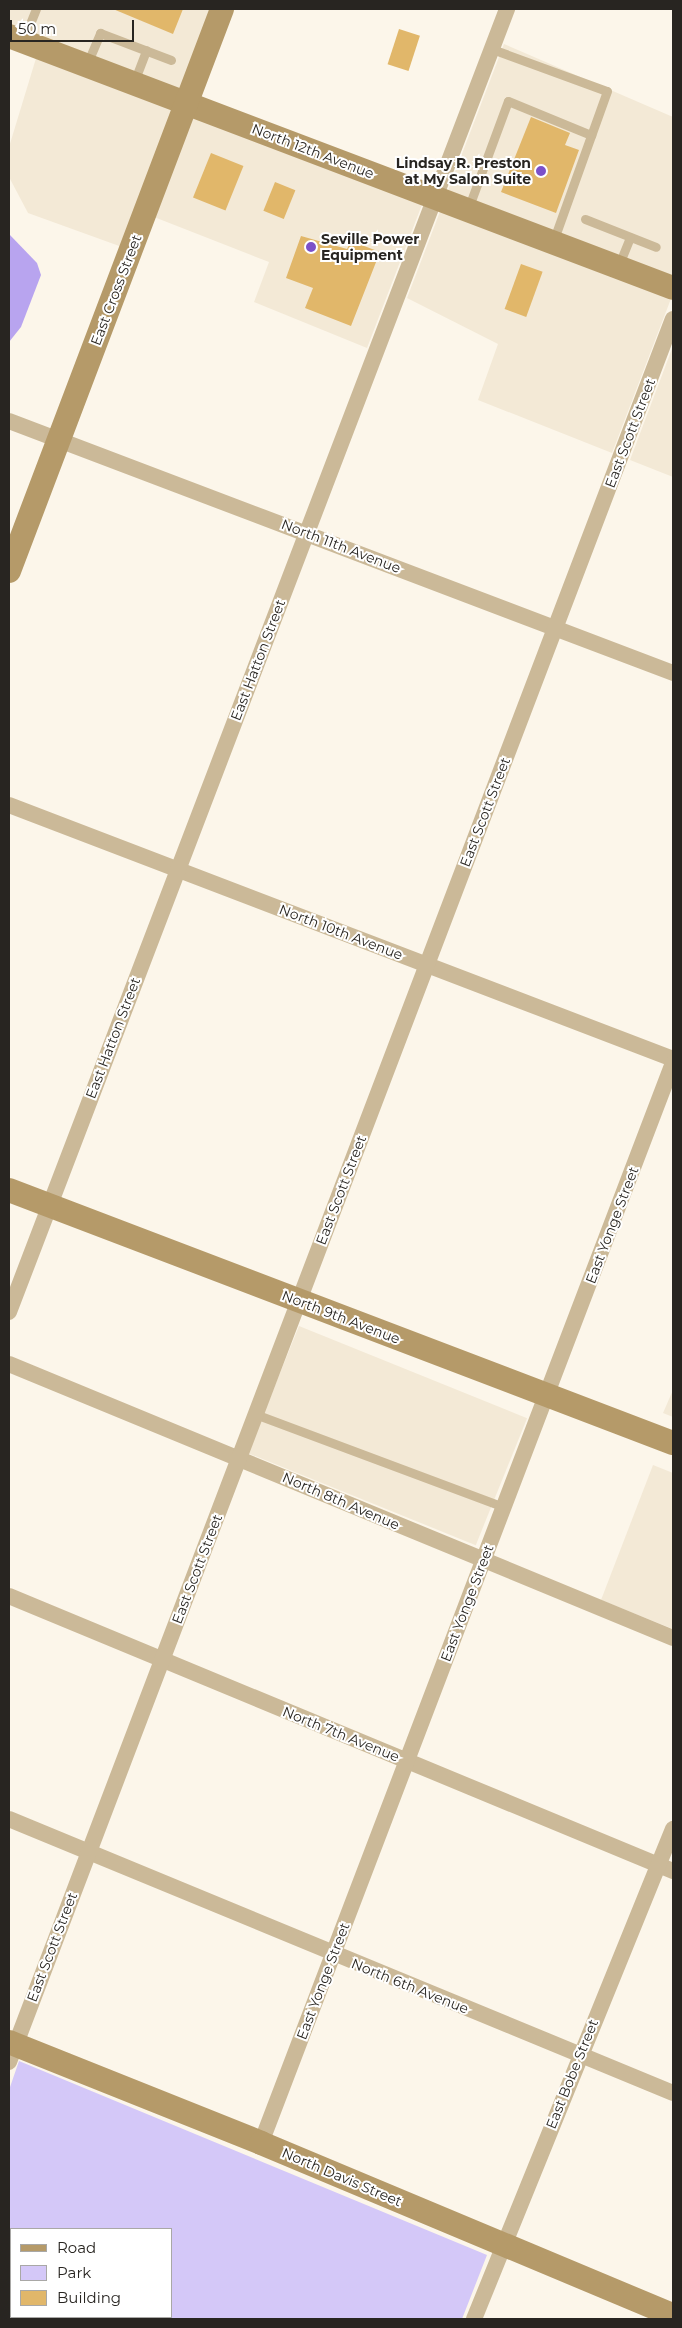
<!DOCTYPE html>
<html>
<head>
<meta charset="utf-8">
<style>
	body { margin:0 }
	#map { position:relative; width:682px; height:2328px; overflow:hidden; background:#fcf6ea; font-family:Montserrat,sans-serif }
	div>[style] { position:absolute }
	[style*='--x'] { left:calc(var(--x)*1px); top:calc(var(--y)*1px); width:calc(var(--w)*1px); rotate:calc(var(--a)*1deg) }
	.built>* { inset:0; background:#f3e9d6; transform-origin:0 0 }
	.green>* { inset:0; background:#d4c8f8 }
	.water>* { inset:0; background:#b8a4ef }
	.building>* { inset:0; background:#e1b76a; transform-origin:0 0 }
	.lane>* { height:9px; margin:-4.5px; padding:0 4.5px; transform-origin:4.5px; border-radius:4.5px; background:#cbb998 }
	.street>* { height:16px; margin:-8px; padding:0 8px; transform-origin:8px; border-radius:8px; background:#cbb998 }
	.secondary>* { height:24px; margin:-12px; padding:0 12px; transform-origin:12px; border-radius:12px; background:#b59a69 }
	.dots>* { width:14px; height:14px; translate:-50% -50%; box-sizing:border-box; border:2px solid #fff; border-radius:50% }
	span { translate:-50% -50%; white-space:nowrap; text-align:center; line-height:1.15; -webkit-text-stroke:4px #fff; paint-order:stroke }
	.street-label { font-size:14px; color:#282521 }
	.poi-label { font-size:14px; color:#282521; font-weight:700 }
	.right { translate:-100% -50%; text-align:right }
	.left { translate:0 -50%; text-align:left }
	.frame { position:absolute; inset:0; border:10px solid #282521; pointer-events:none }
	.legend { position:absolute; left:10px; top:2228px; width:162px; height:90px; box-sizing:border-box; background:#fff; border:1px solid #a9a8a6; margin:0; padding:6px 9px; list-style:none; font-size:15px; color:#282521 }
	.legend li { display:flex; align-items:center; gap:10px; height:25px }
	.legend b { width:25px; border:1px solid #a9a8a6 }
	.scale { position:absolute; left:10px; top:20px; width:124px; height:22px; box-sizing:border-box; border:2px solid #282521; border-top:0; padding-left:6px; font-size:15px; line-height:18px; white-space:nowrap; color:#282521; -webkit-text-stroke:4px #fff; paint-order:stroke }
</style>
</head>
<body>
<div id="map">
	<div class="built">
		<div style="clip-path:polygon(9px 9px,212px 9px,181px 92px,9px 26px)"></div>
		<div style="clip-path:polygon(504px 44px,673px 117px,673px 279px,447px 193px)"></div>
		<div style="clip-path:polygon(37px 55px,175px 108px,122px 247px,28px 213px,9px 177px,9px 147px)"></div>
		<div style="clip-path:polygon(193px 114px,423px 202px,367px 348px,254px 302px,269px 262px,154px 217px)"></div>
		<div style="clip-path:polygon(441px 209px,672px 296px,612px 453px,478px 400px,498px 344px,407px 298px)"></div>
		<div style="clip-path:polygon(673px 346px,673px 477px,630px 460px)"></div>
		<div style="left:299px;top:1326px;width:246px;height:137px;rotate:22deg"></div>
		<div style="clip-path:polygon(673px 1390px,673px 1417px,663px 1413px)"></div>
		<div style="clip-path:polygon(653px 1465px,673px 1473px,673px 1629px,601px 1600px)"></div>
	</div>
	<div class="green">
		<div style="clip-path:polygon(evenodd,19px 2061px,487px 2255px,462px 2319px,9px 2319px,9px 2090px,19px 2061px,11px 2229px,171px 2229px,171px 2317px,11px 2317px,11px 2229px)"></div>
	</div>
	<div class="water">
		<div style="clip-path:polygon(9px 234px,37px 263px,41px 275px,21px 327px,9px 342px)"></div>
	</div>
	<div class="building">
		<div style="clip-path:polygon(113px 9px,183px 9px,173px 34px)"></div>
		<div style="left:399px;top:29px;width:22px;height:37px;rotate:18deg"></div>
		<div style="clip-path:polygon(531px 117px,570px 133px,565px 145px,579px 150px,556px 213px,501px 192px)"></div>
		<div style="left:211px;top:153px;width:35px;height:48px;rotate:22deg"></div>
		<div style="left:275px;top:182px;width:22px;height:31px;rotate:22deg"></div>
		<div style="clip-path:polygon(301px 236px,347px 249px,351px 241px,380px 252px,351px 326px,305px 308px,313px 288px,286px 278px)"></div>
		<div style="left:521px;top:264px;width:23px;height:48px;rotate:20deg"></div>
	</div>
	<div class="lane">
		<div style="--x:23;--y:41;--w:35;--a:-68"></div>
		<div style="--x:492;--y:49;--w:122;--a:20.1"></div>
		<div style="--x:607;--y:91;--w:160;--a:109.7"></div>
		<div style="--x:87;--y:64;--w:34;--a:-67"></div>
		<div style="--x:100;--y:33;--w:76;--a:20.8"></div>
		<div style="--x:134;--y:82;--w:34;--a:-69"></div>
		<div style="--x:468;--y:209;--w:115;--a:-69.7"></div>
		<div style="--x:508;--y:101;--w:90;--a:22.3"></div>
		<div style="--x:585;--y:219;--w:76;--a:21.5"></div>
		<div style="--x:618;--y:267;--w:32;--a:-68"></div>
		<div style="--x:255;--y:1414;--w:266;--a:20.5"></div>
	</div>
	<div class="street">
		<div style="--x:9;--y:421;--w:710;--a:20.78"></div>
		<div style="--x:9;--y:805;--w:711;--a:20.93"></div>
		<div style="--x:9;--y:1312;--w:1395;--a:-69.08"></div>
		<div style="--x:9;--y:1364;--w:718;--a:22.42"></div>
		<div style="--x:9;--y:1596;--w:719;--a:22.5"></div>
		<div style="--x:9;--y:1819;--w:718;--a:22.42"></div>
		<div style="--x:9;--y:2062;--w:1865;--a:-69.15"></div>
		<div style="--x:261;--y:2143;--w:1156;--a:-69.12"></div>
		<div style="--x:474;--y:2319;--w:529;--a:-67.9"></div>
	</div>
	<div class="secondary">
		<div style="--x:9;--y:36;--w:710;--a:20.78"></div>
		<div style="--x:9;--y:571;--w:601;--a:-69.24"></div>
		<div style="--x:9;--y:1190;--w:711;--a:20.86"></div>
		<div style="--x:9;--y:2042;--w:271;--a:21.8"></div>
		<div style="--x:261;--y:2143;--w:446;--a:22.7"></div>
	</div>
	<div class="dots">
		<div style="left:541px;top:171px;background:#7b50c9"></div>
		<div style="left:311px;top:247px;background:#7b50c9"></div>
	</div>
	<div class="street-label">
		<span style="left:313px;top:151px;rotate:21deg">North 12th Avenue</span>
		<span style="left:116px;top:290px;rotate:-69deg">East Cross Street</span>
		<span style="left:630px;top:433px;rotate:-69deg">East Scott Street</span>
		<span style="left:341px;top:546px;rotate:21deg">North 11th Avenue</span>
		<span style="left:258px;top:660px;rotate:-69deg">East Hatton Street</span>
		<span style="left:485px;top:812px;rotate:-69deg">East Scott Street</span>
		<span style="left:341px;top:932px;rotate:21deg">North 10th Avenue</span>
		<span style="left:113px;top:1038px;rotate:-69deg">East Hatton Street</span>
		<span style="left:341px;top:1190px;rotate:-69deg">East Scott Street</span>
		<span style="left:612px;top:1225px;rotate:-69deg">East Yonge Street</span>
		<span style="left:341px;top:1317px;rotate:21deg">North 9th Avenue</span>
		<span style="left:341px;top:1501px;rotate:23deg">North 8th Avenue</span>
		<span style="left:197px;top:1569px;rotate:-69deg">East Scott Street</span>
		<span style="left:467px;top:1603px;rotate:-69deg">East Yonge Street</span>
		<span style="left:341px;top:1734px;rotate:22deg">North 7th Avenue</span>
		<span style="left:52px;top:1947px;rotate:-69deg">East Scott Street</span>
		<span style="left:323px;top:1981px;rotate:-69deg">East Yonge Street</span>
		<span style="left:410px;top:1986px;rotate:22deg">North 6th Avenue</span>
		<span style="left:572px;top:2074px;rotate:-68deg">East Bobe Street</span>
		<span style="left:342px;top:2177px;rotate:23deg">North Davis Street</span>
	</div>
	<div class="poi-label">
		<span class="right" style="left:531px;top:171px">Lindsay R. Preston<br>at My Salon Suite</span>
		<span class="left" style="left:321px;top:247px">Seville Power<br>Equipment</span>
	</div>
	<div class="frame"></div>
	<ul class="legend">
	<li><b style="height:6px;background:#b59a69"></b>Road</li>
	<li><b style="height:14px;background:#d4c8f8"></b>Park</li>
	<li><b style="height:14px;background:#e1b76a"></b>Building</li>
	</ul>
	<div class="scale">50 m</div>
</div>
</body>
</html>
